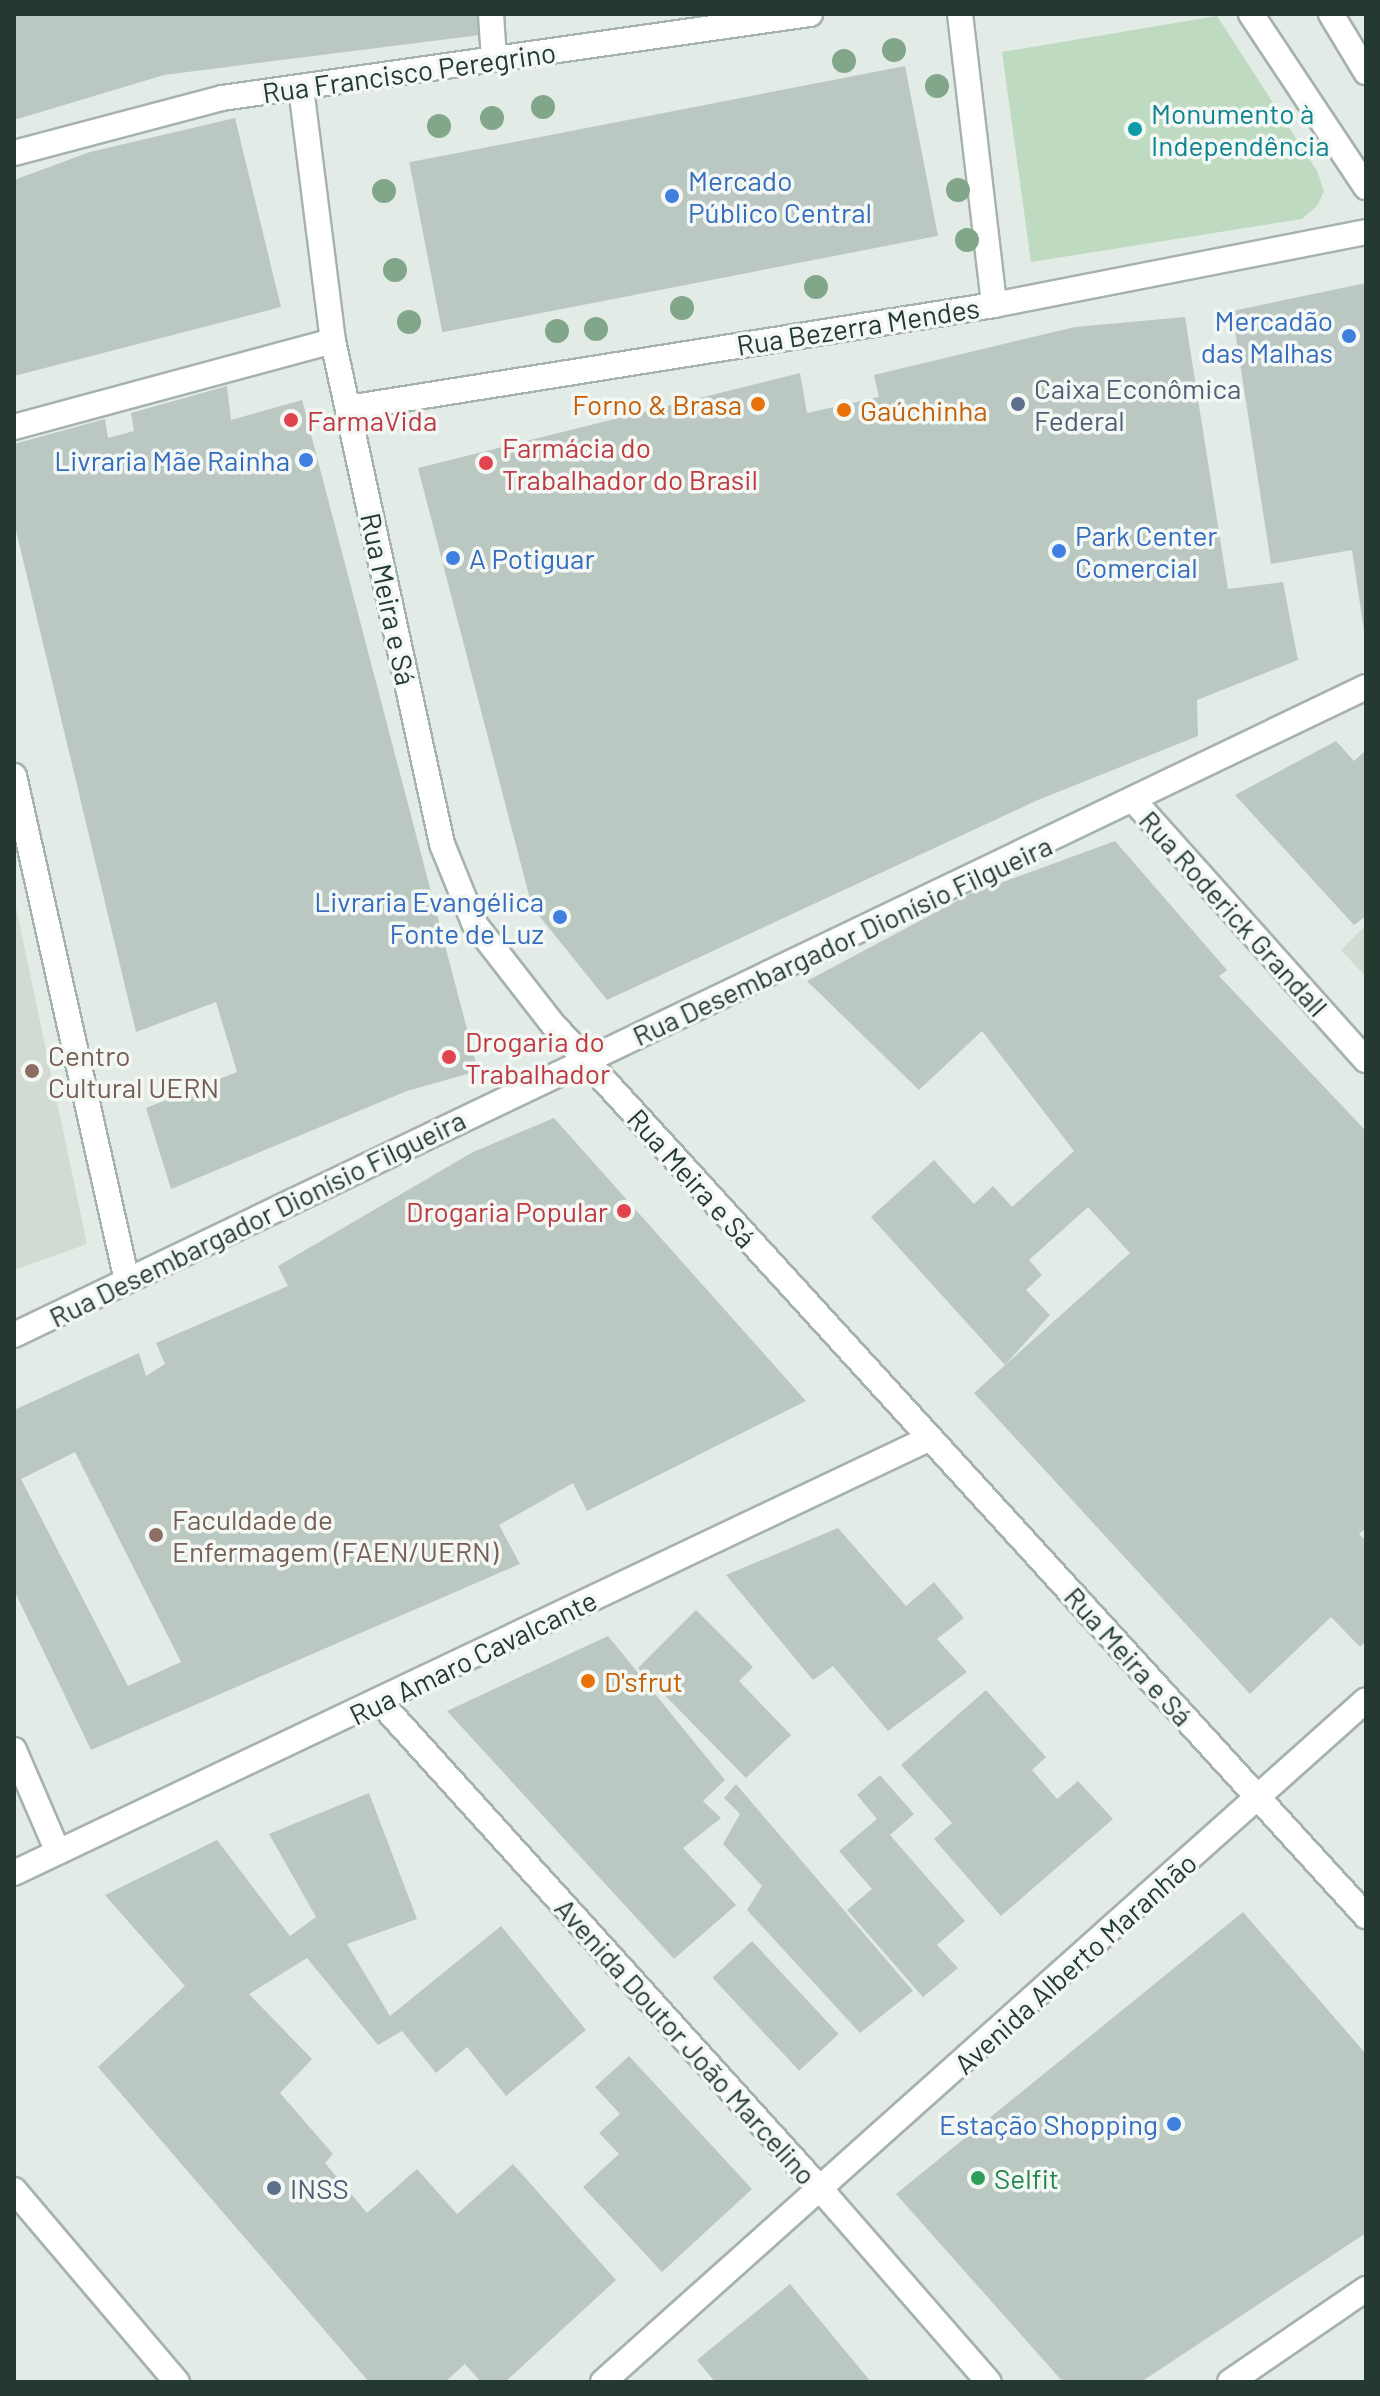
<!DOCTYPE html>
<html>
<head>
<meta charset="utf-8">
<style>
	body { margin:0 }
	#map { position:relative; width:1380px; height:2396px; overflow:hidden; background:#e3ebe6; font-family:Barlow,sans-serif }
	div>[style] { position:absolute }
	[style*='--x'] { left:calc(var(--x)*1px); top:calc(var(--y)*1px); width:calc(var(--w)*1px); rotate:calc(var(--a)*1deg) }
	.built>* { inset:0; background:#d1dbd4 }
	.green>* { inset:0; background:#bedac0 }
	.building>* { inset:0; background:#bbc8c1; transform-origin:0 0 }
	.roads { filter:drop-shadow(2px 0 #a6b2ac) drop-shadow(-2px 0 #a6b2ac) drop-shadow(0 2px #a6b2ac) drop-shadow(0 -2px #a6b2ac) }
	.minor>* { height:24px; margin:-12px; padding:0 12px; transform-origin:12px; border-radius:12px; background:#fff }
	.tertiary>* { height:24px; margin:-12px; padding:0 12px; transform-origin:12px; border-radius:12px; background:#fff }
	.secondary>* { height:24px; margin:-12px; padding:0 12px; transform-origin:12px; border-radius:12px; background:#fff }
	.trees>* { width:24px; height:24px; margin:-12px; border-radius:50%; background:#82a68a }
	.dots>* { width:22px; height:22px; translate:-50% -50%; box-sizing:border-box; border:4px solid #f3f8f4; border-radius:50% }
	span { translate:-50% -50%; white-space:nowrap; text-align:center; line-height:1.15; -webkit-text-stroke:7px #f3f8f4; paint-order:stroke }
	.street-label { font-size:28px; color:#243a31 }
	.culture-label { font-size:28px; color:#0d838f }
	.left { translate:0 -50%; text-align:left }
	.shop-label { font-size:28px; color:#366cbe }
	.right { translate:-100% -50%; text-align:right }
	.service-label { font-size:28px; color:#4e5e75 }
	.food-label { font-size:28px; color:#c56008 }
	.health-label { font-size:28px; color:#be3a42 }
	.education-label { font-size:28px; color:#785e54 }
	.leisure-label { font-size:28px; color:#27864d }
	.frame { position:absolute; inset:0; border:16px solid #243a31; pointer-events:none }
</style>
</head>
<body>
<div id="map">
	<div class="built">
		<div style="clip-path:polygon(14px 898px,87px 1244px,14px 1270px)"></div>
		<div style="clip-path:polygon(1366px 925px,1366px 977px,1341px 950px)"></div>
	</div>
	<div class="green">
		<div style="clip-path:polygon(1217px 16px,1317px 171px,1324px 191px,1317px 206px,1302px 219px,1031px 262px,1002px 52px)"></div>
	</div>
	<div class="building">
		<div style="clip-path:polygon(14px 14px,477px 14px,480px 35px,164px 75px,14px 120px)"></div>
		<div style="left:905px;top:66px;width:173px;height:505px;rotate:79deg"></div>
		<div style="clip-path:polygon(235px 118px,281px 307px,14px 376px,14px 180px,90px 152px)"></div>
		<div style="clip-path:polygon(1366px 283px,1366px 631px,1364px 631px,1352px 550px,1271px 564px,1232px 311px)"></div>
		<div style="clip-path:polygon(1185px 317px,1228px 589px,1283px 582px,1298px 660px,1197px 700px,1198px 736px,1038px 800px,607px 1000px,532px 907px,418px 468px,800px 373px,807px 413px,879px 397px,874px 375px,1075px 327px)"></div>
		<div style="clip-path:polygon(227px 386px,231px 420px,302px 400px,478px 1071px,407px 1091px,171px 1189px,146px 1108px,237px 1072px,216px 1002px,136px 1032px,14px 522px,14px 444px,105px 419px,108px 438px,134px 431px,131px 413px)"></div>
		<div style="clip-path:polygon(1336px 741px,1354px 761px,1366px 750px,1366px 916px,1354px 925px,1235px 795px)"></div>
		<div style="clip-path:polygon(1115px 841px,1227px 970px,1219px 976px,1366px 1131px,1366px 1528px,1359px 1534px,1366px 1541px,1366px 1641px,1360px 1647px,1331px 1617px,1250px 1694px,974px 1393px,1130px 1253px,1088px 1207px,1029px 1260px,1042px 1275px,1026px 1290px,1050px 1315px,1005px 1365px,871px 1217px,934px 1160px,974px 1204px,993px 1186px,1012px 1207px,1074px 1151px,982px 1031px,919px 1090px,807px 981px,970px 894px)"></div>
		<div style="clip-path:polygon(evenodd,554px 1118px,806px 1401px,587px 1511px,573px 1483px,499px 1525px,520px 1564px,91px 1750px,14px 1590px,14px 1410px,139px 1353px,146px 1376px,165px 1364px,156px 1343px,288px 1286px,278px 1266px,473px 1152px,554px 1118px,75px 1452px,181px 1662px,128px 1686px,21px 1479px,75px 1452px)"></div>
		<div style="clip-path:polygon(838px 1528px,906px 1606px,934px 1582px,964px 1618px,937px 1639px,967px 1672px,888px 1731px,833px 1666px,813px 1680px,726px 1575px)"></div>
		<div style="clip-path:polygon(696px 1610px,753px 1667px,739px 1681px,791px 1735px,746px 1778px,638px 1668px)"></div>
		<div style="clip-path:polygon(608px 1636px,725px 1780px,703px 1801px,721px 1818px,683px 1848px,736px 1905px,674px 1959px,447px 1711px)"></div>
		<div style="clip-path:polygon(986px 1690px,1046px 1757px,1032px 1770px,1057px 1799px,1078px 1781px,1113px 1819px,1001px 1916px,934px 1839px,952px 1823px,901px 1765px)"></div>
		<div style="clip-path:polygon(880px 1775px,914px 1814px,890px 1835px,965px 1921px,937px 1945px,958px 1968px,923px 1997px,847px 1910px,872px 1889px,839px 1851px,877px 1819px,857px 1795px)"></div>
		<div style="clip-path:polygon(736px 1784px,913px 1991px,860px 2033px,747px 1910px,762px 1886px,723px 1844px,740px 1814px,724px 1798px)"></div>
		<div style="clip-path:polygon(369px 1793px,417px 1919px,347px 1944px,390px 2016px,501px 1926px,586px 2030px,506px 2096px,467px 2047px,436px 2073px,402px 2031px,378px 2045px,307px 1958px,249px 1994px,312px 2059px,280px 2093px,333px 2154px,325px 2163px,367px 2213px,417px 2169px,457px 2214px,513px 2164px,616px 2280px,505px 2382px,481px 2382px,465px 2364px,445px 2382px,369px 2382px,98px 2067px,185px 1986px,105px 1895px,217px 1840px,290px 1936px,316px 1917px,269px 1834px)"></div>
		<div style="clip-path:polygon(1243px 1912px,1366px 2054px,1366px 2233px,1141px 2382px,1063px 2382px,896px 2194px)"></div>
		<div style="left:752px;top:1941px;width:127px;height:54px;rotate:47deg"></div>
		<div style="clip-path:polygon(629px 2056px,752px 2189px,662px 2272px,583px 2187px,619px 2154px,599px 2133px,620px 2114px,595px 2087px)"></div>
		<div style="clip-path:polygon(790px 2284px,871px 2382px,715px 2382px,697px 2360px)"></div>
	</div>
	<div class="roads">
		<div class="minor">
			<div style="--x:491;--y:14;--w:45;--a:86.2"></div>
			<div style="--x:960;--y:14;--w:293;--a:83.3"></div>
			<div style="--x:301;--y:88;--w:255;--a:82.8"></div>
			<div style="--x:333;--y:341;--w:515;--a:77.77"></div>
			<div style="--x:442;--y:844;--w:85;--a:67.9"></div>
			<div style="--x:474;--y:923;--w:125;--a:52.1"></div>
			<div style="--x:551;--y:1022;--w:1210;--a:47.65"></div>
			<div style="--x:14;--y:153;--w:215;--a:-14.8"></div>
			<div style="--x:222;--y:98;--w:594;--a:-8.13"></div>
			<div style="--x:348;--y:408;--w:654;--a:-9.06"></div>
			<div style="--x:994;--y:305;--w:379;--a:-11.1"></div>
			<div style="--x:14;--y:427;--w:330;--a:-15.1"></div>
			<div style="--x:14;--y:776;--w:517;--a:77.39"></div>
			<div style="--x:1135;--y:802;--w:346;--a:48.2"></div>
			<div style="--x:14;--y:1335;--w:1499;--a:-25.61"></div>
			<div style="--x:380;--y:1702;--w:661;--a:47.88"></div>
			<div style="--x:14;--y:1750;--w:111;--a:66.7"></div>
			<div style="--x:14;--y:1873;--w:1014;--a:-25.4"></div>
			<div style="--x:14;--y:2190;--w:252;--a:49.7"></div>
		</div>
		<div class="tertiary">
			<div style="--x:823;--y:2192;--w:252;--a:48.9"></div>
		</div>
		<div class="secondary">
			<div style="--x:1251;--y:14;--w:208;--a:56.4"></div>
			<div style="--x:1331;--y:14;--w:68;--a:58.9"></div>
			<div style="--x:603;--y:2382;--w:1023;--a:-41.79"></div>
			<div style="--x:1230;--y:2382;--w:165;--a:-34.4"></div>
		</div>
	</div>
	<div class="trees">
		<div style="left:894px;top:50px"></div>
		<div style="left:844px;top:61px"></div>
		<div style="left:937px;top:86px"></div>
		<div style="left:543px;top:107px"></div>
		<div style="left:492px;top:118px"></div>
		<div style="left:439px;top:126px"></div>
		<div style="left:958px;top:190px"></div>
		<div style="left:384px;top:191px"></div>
		<div style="left:967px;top:240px"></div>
		<div style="left:395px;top:270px"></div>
		<div style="left:816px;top:287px"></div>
		<div style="left:682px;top:308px"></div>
		<div style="left:409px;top:322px"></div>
		<div style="left:596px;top:329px"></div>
		<div style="left:557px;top:331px"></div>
	</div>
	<div class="dots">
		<div style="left:1135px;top:129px;background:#0f9aa8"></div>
		<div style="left:672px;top:196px;background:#3f7fe0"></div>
		<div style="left:1349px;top:336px;background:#3f7fe0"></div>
		<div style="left:758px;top:404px;background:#e8710a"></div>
		<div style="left:1018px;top:404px;background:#5c6f8a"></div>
		<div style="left:844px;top:410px;background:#e8710a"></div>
		<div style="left:291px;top:420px;background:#e0444e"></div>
		<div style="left:306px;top:460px;background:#3f7fe0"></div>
		<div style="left:486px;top:463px;background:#e0444e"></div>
		<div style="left:1059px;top:551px;background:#3f7fe0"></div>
		<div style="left:453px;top:558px;background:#3f7fe0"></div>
		<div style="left:560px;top:917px;background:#3f7fe0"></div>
		<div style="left:449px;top:1057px;background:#e0444e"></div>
		<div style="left:32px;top:1071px;background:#8d6e63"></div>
		<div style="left:624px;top:1211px;background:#e0444e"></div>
		<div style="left:156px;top:1535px;background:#8d6e63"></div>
		<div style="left:588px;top:1681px;background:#e8710a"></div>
		<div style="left:1174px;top:2124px;background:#3f7fe0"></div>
		<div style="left:978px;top:2178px;background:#2e9e5b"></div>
		<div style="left:274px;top:2188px;background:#5c6f8a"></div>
	</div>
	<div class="street-label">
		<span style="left:409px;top:72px;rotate:-8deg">Rua Francisco Peregrino</span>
		<span style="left:858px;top:326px;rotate:-9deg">Rua Bezerra Mendes</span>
		<span style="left:389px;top:599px;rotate:78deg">Rua Meira e Sá</span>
		<span style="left:1234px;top:913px;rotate:48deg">Rua Roderick Grandall</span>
		<span style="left:842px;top:940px;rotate:-25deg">Rua Desembargador Dionísio Filgueira</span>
		<span style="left:692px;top:1178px;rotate:48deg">Rua Meira e Sá</span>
		<span style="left:257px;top:1218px;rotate:-26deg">Rua Desembargador Dionísio Filgueira</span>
		<span style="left:1129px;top:1656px;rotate:48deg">Rua Meira e Sá</span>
		<span style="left:473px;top:1657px;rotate:-26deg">Rua Amaro Cavalcante</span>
		<span style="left:1075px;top:1963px;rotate:-42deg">Avenida Alberto Maranhão</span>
		<span style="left:686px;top:2041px;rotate:48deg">Avenida Doutor João Marcelino</span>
	</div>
	<div class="culture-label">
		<span class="left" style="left:1151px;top:129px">Monumento à<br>Independência</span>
	</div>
	<div class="shop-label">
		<span class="left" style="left:688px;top:196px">Mercado<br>Público Central</span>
		<span class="right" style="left:1333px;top:336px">Mercadão<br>das Malhas</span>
		<span class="right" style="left:290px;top:460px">Livraria Mãe Rainha</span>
		<span class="left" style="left:1075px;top:551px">Park Center<br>Comercial</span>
		<span class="left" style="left:469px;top:558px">A Potiguar</span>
		<span class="right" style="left:544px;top:917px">Livraria Evangélica<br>Fonte de Luz</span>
		<span class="right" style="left:1158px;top:2124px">Estação Shopping</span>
	</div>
	<div class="service-label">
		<span class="left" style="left:1034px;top:404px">Caixa Econômica<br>Federal</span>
		<span class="left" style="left:290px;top:2188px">INSS</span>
	</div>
	<div class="food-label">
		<span class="right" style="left:742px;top:404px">Forno &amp; Brasa</span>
		<span class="left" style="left:860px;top:410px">Gaúchinha</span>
		<span class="left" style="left:604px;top:1681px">D'sfrut</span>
	</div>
	<div class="health-label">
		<span class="left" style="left:307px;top:420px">FarmaVida</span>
		<span class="left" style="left:502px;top:463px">Farmácia do<br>Trabalhador do Brasil</span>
		<span class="left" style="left:465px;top:1057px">Drogaria do<br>Trabalhador</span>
		<span class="right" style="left:608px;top:1211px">Drogaria Popular</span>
	</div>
	<div class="education-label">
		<span class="left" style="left:48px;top:1071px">Centro<br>Cultural UERN</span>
		<span class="left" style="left:172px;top:1535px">Faculdade de<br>Enfermagem (FAEN/UERN)</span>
	</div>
	<div class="leisure-label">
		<span class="left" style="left:994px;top:2178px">Selfit</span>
	</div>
	<div class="frame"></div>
</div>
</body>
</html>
